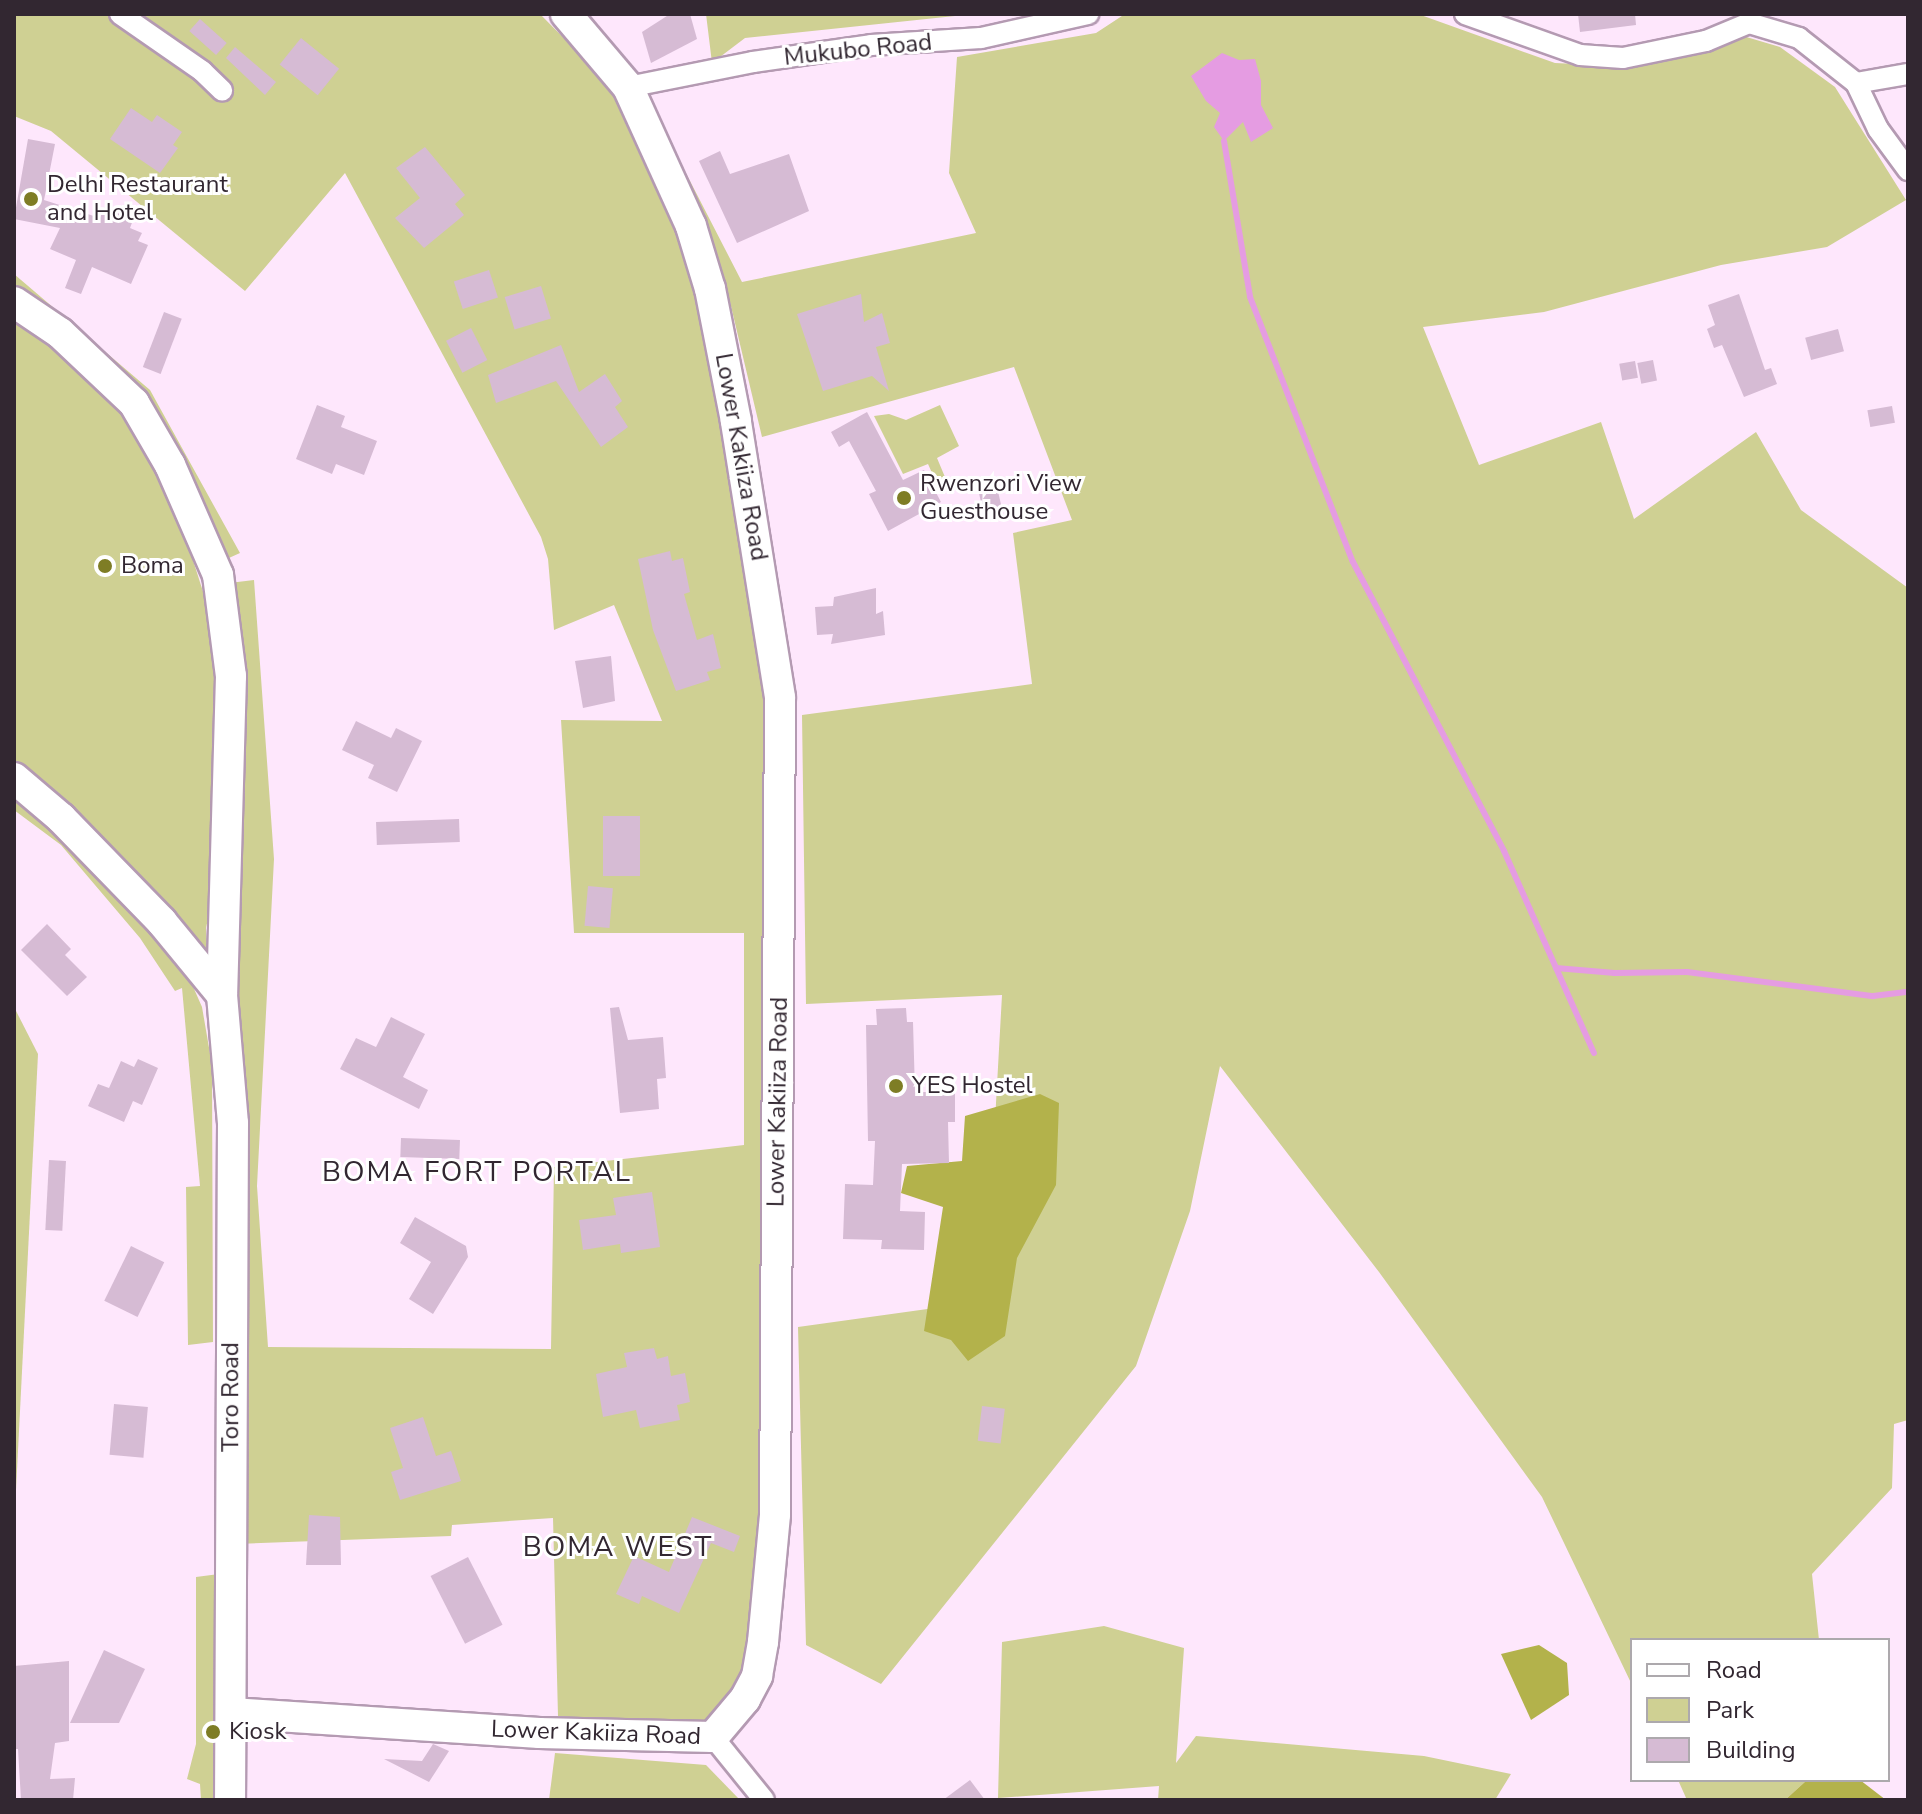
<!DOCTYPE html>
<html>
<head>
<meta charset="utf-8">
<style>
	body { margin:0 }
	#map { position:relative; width:1922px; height:1814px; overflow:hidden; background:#fee7fc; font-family:"Nunito Sans",sans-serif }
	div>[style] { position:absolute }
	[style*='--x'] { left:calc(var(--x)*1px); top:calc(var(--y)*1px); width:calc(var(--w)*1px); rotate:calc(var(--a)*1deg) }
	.green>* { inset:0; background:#cfd093 }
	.forest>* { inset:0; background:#b3b24b }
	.water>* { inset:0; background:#e59ce2 }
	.stream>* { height:6px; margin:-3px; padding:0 3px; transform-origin:3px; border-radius:3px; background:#e59ce2 }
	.building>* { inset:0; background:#d6bbd4; transform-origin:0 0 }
	.roads { filter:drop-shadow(2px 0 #b49ab2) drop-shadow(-2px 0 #b49ab2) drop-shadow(0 2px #b49ab2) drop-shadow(0 -2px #b49ab2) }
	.street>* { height:20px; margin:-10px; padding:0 10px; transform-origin:10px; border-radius:10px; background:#fff }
	.secondary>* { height:30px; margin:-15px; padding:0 15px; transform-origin:15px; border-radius:15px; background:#fff }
	.dots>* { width:22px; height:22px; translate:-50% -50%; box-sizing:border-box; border:4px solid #fff; border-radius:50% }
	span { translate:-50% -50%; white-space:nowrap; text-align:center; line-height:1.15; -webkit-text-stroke:6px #fff; paint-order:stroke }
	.street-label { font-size:24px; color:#322731 }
	.poi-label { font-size:24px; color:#322731 }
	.left { translate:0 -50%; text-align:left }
	.quarter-label { font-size:28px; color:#322731; letter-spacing:2px }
	.frame { position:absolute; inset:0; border:16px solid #322731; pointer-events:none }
	.legend { position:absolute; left:1630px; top:1638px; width:260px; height:144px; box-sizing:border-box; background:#fff; border:2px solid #ada9ad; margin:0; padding:10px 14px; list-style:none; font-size:24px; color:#322731 }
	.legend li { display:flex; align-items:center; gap:16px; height:40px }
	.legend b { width:40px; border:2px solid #ada9ad }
</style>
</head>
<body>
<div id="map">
	<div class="green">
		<div style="clip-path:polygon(14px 14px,540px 14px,616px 91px,686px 238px,728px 400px,771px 723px,768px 1511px,748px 1667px,736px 1696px,707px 1720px,674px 1726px,558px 1716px,553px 1518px,452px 1525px,451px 1536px,237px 1544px,221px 584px,254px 580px,274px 859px,257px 1186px,268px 1347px,551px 1349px,554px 1167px,744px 1145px,744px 933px,574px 933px,561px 720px,662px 721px,614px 605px,554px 630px,548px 559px,541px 537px,345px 173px,245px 291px,51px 131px,14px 116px)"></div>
		<div style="clip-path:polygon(706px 14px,974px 14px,745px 38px,712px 63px)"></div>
		<div style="clip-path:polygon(1125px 14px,1418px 14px,1555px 63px,1639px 67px,1743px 36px,1780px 47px,1835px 87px,1906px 200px,1827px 247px,1721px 265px,1544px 312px,1423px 327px,1479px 465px,1601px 422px,1634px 519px,1756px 432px,1801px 510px,1908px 588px,1908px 1420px,1894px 1424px,1892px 1488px,1812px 1574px,1819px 1640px,1632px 1640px,1632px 1685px,1542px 1497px,1379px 1272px,1220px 1066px,1190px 1211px,1136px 1366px,881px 1684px,806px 1645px,798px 1327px,985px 1301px,1002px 995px,806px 1004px,802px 715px,1032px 684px,1013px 533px,1072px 520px,1014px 367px,762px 437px,725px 281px,656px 115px,742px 282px,976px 233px,949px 173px,957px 57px,1096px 33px)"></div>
		<div style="clip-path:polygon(14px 274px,150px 390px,240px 553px,220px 562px,182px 470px,14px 294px)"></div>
		<div style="clip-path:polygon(14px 310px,126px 408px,163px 466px,227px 667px,221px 860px,206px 928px,208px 977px,14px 778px)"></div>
		<div style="clip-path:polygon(940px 405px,959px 446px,937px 458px,950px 489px,941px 493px,928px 464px,903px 474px,874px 416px,889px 414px,906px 420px)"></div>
		<div style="clip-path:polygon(14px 787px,155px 924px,191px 982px,202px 1007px,212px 1065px,213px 1342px,188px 1345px,186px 1187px,200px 1186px,182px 988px,175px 991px,140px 938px,61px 845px,14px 810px)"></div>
		<div style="clip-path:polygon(14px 1007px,38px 1054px,14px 1530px)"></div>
		<div style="clip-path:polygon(219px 1574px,220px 1800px,201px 1800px,200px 1784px,187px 1779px,196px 1744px,196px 1577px)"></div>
		<div style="clip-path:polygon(1104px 1626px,1184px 1648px,1176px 1763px,1196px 1736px,1424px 1756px,1511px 1774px,1495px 1800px,1158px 1800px,1159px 1786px,998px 1798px,1002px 1642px)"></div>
		<div style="clip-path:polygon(555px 1753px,706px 1765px,740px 1800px,549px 1800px)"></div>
		<div style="clip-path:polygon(1678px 1780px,1807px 1780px,1785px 1800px,1687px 1800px)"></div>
	</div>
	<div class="forest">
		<div style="clip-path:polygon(1040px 1094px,1059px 1103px,1056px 1185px,1017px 1258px,1005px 1336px,968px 1361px,951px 1340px,924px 1331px,943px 1207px,901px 1193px,907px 1166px,962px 1161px,965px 1116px)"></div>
		<div style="clip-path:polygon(1539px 1645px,1567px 1663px,1569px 1695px,1531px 1720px,1501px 1654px)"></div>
		<div style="clip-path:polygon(1807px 1780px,1860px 1780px,1886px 1800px,1785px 1800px)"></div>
	</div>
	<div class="water">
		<div style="clip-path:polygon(1222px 53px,1239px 60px,1255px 59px,1261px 81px,1261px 105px,1273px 128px,1251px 142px,1243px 122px,1224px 141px,1214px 127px,1220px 113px,1206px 101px,1191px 76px)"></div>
	</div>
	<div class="stream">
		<div style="--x:1224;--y:141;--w:158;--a:80.5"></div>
		<div style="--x:1250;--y:297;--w:284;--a:68.8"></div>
		<div style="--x:1353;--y:562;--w:326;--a:62.4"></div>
		<div style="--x:1504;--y:851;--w:221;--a:66"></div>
		<div style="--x:1556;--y:968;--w:59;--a:4.8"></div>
		<div style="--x:1615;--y:973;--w:72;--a:-0.8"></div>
		<div style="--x:1687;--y:972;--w:188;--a:7.4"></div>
		<div style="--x:1873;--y:996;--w:35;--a:-7"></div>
	</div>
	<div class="building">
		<div style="clip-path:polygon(670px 14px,690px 14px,697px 39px,651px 63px,642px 32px)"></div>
		<div style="clip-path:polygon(1578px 14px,1635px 14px,1636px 25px,1580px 32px)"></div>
		<div style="left:200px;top:19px;width:36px;height:16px;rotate:42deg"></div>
		<div style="left:301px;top:38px;width:49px;height:34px;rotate:39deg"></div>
		<div style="clip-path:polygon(235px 47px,276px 82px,265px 95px,226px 58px)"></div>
		<div style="clip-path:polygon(131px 108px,152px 122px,157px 115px,182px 132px,173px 145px,178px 148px,160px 173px,110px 139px)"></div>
		<div style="clip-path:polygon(28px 139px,55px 144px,44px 200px,100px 218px,104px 207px,133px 220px,130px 228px,142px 233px,138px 241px,148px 245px,131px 284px,92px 267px,81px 294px,65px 288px,76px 260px,50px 249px,60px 228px,14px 219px)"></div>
		<div style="clip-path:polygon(425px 147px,465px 195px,455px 204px,464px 215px,424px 248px,395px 218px,420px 198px,396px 168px)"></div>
		<div style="clip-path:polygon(720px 151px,730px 174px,789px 154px,809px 211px,737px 243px,699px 161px)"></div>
		<div style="left:489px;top:270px;width:29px;height:37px;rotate:72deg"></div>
		<div style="left:541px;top:286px;width:34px;height:38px;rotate:73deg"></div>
		<div style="clip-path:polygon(861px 294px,864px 322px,882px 313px,890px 343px,876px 347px,889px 391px,872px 376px,823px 391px,797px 314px)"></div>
		<div style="clip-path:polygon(1739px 294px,1765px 370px,1771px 368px,1777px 384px,1744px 397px,1722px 345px,1714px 348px,1707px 329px,1715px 325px,1708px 305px)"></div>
		<div style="left:164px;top:312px;width:19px;height:59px;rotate:21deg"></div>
		<div style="left:471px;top:328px;width:36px;height:28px;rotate:63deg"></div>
		<div style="left:1838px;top:329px;width:23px;height:34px;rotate:75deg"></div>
		<div style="clip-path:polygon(561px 345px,579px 392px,605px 374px,622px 401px,615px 407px,628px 427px,601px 447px,556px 381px,496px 403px,488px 375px)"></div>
		<div style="left:1653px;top:360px;width:21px;height:16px;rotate:79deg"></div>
		<div style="left:1635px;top:361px;width:17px;height:16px;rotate:80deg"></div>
		<div style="clip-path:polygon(317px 405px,345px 416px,341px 427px,377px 441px,364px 475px,336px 464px,332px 474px,296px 459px)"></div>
		<div style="left:1892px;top:406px;width:17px;height:25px;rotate:80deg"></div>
		<div style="clip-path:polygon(867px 412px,903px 480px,924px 470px,941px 502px,888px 531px,869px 494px,876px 491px,849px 441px,839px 447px,831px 432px)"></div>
		<div style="left:997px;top:487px;width:23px;height:19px;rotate:77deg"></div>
		<div style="clip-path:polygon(670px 551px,672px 561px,683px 558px,690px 592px,684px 594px,697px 640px,713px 634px,721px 668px,707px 672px,710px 680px,676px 691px,653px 630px,638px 559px)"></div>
		<div style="clip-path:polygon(876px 588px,876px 614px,883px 611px,885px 635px,831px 644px,833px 634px,817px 635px,815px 607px,833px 606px,834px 597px)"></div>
		<div style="clip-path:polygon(611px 656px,615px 701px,583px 708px,575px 661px)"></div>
		<div style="clip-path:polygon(356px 721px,391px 738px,396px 728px,422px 741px,397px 792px,368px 778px,374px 765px,342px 750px)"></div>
		<div style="left:603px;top:816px;width:37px;height:60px"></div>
		<div style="left:459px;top:819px;width:23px;height:83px;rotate:88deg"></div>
		<div style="left:588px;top:886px;width:25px;height:40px;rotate:5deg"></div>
		<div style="clip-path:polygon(47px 924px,71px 949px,65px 955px,87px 977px,67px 996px,21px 950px)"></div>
		<div style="clip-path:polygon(619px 1007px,628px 1040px,663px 1037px,666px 1078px,657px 1079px,659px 1109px,620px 1113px,610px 1008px)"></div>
		<div style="clip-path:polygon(906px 1008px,907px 1022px,913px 1022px,915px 1092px,955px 1092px,955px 1122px,948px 1122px,949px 1163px,902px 1164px,900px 1211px,925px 1212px,924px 1250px,881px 1249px,882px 1240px,843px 1239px,845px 1184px,873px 1185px,875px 1141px,868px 1141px,866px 1025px,877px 1025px,876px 1009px)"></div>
		<div style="clip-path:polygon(391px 1017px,425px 1034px,403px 1077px,428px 1090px,419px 1109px,340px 1069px,356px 1038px,376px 1047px)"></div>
		<div style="clip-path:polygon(138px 1059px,158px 1068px,142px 1105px,133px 1101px,124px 1122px,88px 1106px,98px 1084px,109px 1088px,121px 1061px,134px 1067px)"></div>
		<div style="left:401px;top:1138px;width:59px;height:19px;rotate:2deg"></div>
		<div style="left:49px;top:1160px;width:17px;height:70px;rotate:3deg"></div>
		<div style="clip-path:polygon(652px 1192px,660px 1247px,621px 1253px,620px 1244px,583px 1250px,579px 1220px,616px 1215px,613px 1198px)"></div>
		<div style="clip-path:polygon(415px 1217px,466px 1246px,468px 1257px,433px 1314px,409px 1299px,431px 1262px,400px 1243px)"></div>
		<div style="left:131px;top:1246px;width:37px;height:61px;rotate:26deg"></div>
		<div style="clip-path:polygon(654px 1348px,657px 1359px,668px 1356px,671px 1376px,685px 1373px,690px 1402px,677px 1405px,680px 1420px,640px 1428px,636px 1410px,603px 1417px,596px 1374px,627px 1367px,624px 1353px)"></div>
		<div style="left:114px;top:1404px;width:34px;height:51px;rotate:5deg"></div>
		<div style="left:982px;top:1406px;width:23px;height:35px;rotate:7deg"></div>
		<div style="clip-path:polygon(423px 1417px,436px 1456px,451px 1451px,461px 1481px,400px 1500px,391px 1472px,403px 1468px,390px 1428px)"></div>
		<div style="clip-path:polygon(309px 1515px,340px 1517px,341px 1565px,306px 1565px)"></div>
		<div style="clip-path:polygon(692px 1517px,740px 1536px,734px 1552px,711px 1543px,679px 1613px,642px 1596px,639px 1604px,616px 1594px,634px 1556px,669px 1572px)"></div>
		<div style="left:468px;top:1557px;width:76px;height:42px;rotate:63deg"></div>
		<div style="clip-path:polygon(104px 1650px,145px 1669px,119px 1723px,70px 1723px)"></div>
		<div style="clip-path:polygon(69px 1661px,69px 1741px,55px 1743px,50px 1779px,75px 1778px,73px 1800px,21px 1800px,18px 1749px,14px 1749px,14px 1666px)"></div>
		<div style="clip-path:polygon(433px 1744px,449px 1751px,429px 1782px,384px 1759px,422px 1761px)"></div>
		<div style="clip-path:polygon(970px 1780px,985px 1800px,943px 1800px)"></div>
	</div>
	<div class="roads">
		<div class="street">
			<div style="--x:120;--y:14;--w:100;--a:34.8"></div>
			<div style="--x:202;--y:71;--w:28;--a:44"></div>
			<div style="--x:1465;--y:14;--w:122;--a:19.6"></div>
			<div style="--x:1580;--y:55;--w:43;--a:4"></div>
			<div style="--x:1623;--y:58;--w:85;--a:-11.6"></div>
			<div style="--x:1706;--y:41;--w:47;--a:-22.7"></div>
			<div style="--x:1749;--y:23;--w:52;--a:16.7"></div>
			<div style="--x:1799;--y:38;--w:73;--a:38.3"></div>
			<div style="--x:1856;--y:83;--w:53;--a:-9.8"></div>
			<div style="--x:1856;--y:83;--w:51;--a:64.4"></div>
			<div style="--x:1878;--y:129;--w:51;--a:53.8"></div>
			<div style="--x:628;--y:87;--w:127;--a:-11.3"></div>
			<div style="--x:753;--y:62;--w:119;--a:-8.2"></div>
			<div style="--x:871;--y:45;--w:110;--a:-3.6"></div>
			<div style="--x:981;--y:38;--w:110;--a:-12.6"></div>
			<div style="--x:713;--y:1737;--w:81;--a:51"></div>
		</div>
		<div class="secondary">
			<div style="--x:14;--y:302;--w:55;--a:34"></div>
			<div style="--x:60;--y:333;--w:102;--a:43.4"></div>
			<div style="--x:134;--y:403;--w:72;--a:59.9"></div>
			<div style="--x:170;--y:465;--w:120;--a:66.4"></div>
			<div style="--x:218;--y:575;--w:102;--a:82.7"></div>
			<div style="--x:231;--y:676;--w:319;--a:91.6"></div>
			<div style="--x:222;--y:995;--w:128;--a:85.1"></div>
			<div style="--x:233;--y:1123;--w:677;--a:90.25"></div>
			<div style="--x:14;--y:778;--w:62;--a:40.4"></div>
			<div style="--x:61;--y:818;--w:145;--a:45.8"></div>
			<div style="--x:162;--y:922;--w:94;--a:50.6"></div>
			<div style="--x:231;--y:1713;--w:309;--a:3.7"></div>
			<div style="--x:539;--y:1733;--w:174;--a:1.3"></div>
			<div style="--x:713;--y:1737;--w:50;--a:-49.9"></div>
			<div style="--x:745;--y:1699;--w:26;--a:-62"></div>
			<div style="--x:757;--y:1676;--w:35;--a:-80"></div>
			<div style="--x:763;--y:1642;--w:128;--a:-84.6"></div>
			<div style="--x:775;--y:1515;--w:818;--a:-89.65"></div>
			<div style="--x:780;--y:697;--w:279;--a:-99.1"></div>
			<div style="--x:736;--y:421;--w:135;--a:-101.1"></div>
			<div style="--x:710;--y:289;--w:66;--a:-106.8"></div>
			<div style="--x:691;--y:226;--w:153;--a:-114.4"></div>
			<div style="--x:628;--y:87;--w:96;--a:-130.3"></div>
		</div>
	</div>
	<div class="dots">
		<div style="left:31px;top:199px;background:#7e7d25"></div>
		<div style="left:904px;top:498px;background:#7e7d25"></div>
		<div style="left:105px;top:566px;background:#7e7d25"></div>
		<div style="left:896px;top:1086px;background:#7e7d25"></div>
		<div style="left:213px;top:1732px;background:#7e7d25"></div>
	</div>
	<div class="street-label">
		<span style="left:858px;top:50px;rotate:-6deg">Mukubo Road</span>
		<span style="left:741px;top:457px;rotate:80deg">Lower Kakiiza Road</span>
		<span style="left:778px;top:1102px;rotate:-89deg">Lower Kakiiza Road</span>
		<span style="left:231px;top:1397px;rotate:-90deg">Toro Road</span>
		<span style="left:596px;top:1733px;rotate:2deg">Lower Kakiiza Road</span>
	</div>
	<div class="poi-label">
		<span class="left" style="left:47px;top:199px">Delhi Restaurant<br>and Hotel</span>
		<span class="left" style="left:920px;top:498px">Rwenzori View<br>Guesthouse</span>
		<span class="left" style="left:121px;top:566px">Boma</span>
		<span class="left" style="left:912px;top:1086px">YES Hostel</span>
		<span class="left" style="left:229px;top:1732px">Kiosk</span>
	</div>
	<div class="quarter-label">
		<span style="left:477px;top:1172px">BOMA FORT PORTAL</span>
		<span style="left:618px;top:1547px">BOMA WEST</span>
	</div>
	<div class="frame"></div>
	<ul class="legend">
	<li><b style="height:10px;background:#fff"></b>Road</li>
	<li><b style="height:22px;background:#cfd093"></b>Park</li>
	<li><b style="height:22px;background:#d6bbd4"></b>Building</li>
	</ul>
</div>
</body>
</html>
